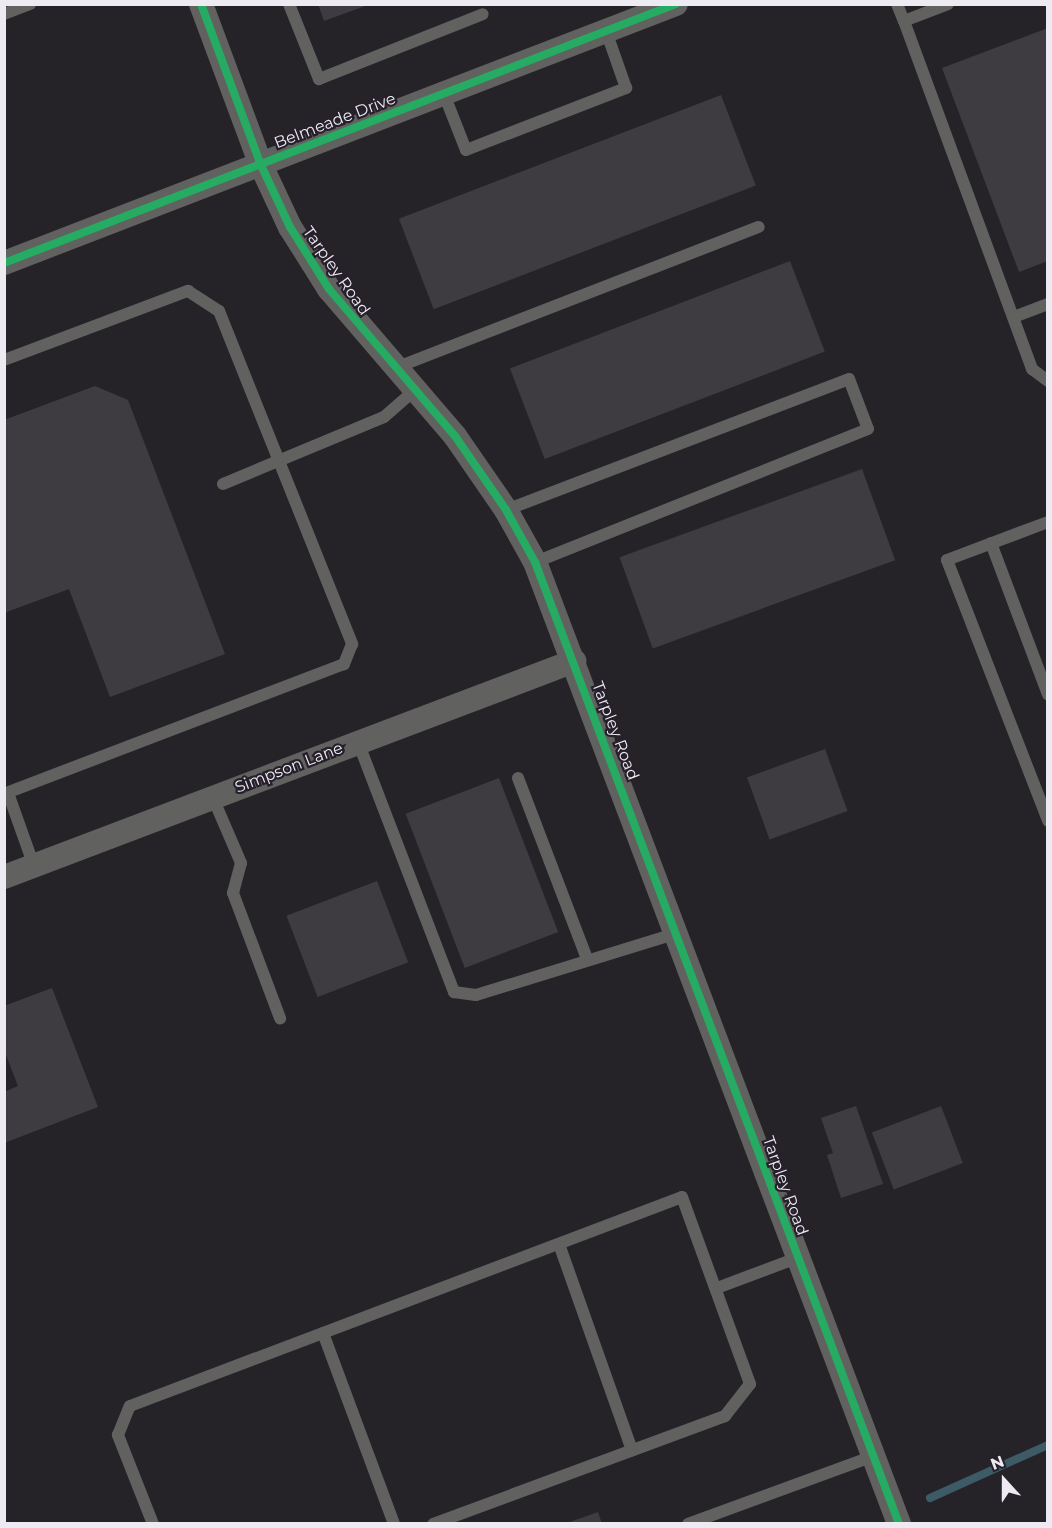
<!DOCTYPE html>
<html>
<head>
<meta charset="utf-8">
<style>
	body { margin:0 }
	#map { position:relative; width:1052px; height:1528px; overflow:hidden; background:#262328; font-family:Montserrat,sans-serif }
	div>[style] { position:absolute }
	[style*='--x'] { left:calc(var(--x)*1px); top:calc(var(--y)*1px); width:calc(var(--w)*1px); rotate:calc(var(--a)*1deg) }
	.stream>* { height:8px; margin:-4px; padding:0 4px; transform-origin:4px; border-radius:4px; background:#3c5b67 }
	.building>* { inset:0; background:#3e3c40; transform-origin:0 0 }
	.lane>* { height:12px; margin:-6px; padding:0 6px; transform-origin:6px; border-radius:6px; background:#616160 }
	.street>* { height:24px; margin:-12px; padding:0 12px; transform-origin:12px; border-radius:12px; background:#616160 }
	.cycleway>* { height:8px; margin:-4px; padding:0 4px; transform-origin:4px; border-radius:4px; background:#26ab63 }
	span { translate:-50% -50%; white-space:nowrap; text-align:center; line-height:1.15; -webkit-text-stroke:4.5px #26202b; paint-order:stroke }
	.street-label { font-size:16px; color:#eeeaf2 }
	.frame { position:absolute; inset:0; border:6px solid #eeeaf2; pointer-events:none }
	.north { position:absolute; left:974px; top:1450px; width:60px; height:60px; -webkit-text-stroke:4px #26202b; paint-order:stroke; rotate:339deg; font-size:16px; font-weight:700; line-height:24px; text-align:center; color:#eeeaf2 }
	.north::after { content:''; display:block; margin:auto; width:21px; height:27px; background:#eeeaf2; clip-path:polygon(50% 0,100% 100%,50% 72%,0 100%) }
</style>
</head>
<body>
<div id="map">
	<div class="stream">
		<div style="--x:930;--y:1498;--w:129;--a:-24.2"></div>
	</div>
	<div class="building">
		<div style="clip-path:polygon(318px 4px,368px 4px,368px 5px,324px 21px)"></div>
		<div style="clip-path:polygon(1048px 28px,1048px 261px,1019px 272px,942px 68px)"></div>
		<div style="left:721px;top:95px;width:97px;height:345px;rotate:69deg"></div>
		<div style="left:790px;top:261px;width:97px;height:300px;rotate:69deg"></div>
		<div style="clip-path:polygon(95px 386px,128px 400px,225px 654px,110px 697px,69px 589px,4px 613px,4px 420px)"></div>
		<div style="left:862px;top:469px;width:97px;height:258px;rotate:70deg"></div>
		<div style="left:825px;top:749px;width:66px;height:83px;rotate:70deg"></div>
		<div style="left:499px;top:778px;width:165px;height:100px;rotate:69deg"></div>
		<div style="left:377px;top:881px;width:87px;height:97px;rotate:69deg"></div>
		<div style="clip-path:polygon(52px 988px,98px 1107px,4px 1143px,4px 1092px,18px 1086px,4px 1050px,4px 1006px)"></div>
		<div style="clip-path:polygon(856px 1106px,883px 1184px,841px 1198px,827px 1155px,833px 1153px,821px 1118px)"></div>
		<div style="left:941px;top:1106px;width:61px;height:74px;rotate:69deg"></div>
		<div style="clip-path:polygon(598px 1512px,602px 1524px,567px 1524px,567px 1523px)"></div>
	</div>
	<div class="lane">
		<div style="--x:289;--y:4;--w:81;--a:68.2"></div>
		<div style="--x:319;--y:79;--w:176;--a:-21.6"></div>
		<div style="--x:897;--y:4;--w:18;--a:68"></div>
		<div style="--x:904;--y:21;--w:47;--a:-21.1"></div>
		<div style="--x:4;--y:14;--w:28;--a:-21"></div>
		<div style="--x:904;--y:21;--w:371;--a:69.8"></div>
		<div style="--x:1032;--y:369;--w:20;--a:37"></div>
		<div style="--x:444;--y:94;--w:60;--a:68.6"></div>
		<div style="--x:466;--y:150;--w:172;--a:-21.2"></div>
		<div style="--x:626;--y:88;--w:60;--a:-109.3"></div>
		<div style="--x:1014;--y:317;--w:36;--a:-21"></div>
		<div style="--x:4;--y:360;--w:197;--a:-20.6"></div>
		<div style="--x:188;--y:291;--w:37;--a:33"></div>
		<div style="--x:219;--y:311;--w:359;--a:68.2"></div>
		<div style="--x:352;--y:644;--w:22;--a:112"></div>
		<div style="--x:344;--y:664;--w:364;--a:159.1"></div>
		<div style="--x:395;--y:368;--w:390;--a:-21.2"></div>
		<div style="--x:223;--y:484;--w:174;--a:-22.6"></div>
		<div style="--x:384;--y:417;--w:41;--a:-41.1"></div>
		<div style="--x:506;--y:510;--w:367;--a:-20.9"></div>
		<div style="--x:849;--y:379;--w:53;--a:69.2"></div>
		<div style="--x:868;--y:429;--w:359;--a:158.2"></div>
		<div style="--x:1048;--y:522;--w:108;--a:159.4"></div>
		<div style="--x:947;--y:560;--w:280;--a:68.8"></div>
		<div style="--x:991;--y:543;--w:162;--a:69.4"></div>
		<div style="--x:358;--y:742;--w:268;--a:69"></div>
		<div style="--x:454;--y:992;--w:22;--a:8"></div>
		<div style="--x:476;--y:995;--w:210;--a:-17.1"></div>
		<div style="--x:518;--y:778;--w:194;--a:69.1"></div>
		<div style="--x:8;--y:793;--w:77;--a:70.4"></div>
		<div style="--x:213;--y:798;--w:71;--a:66.7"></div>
		<div style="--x:241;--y:863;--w:31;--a:105"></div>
		<div style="--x:233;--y:893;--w:134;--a:69.4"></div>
		<div style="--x:559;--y:1244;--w:219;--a:70.5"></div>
		<div style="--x:717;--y:1288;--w:85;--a:-20.6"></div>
		<div style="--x:323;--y:1333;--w:204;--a:69.6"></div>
		<div style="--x:153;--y:1524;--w:96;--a:-111.5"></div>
		<div style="--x:118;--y:1435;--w:31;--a:-68"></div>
		<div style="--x:130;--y:1406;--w:590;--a:-20.74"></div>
		<div style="--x:682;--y:1197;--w:199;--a:70"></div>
		<div style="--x:750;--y:1384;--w:41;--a:128"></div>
		<div style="--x:725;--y:1416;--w:311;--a:159.7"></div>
		<div style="--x:688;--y:1524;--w:198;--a:-20.1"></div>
	</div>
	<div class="street">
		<div style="--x:201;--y:4;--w:170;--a:69.6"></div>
		<div style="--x:260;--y:163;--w:71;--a:64.9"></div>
		<div style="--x:290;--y:227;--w:73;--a:57.8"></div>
		<div style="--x:329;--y:289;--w:194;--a:49.4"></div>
		<div style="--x:455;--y:436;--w:90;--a:55.4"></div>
		<div style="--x:506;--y:510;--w:60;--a:60.9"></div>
		<div style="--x:535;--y:562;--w:1029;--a:69.27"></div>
		<div style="--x:4;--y:263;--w:720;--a:-21.08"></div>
		<div style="--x:4;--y:877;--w:610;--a:-20.75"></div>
	</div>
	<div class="cycleway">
		<div style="--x:201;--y:4;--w:170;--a:69.6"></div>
		<div style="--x:260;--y:163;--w:71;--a:64.9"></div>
		<div style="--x:290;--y:227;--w:73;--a:57.8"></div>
		<div style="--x:329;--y:289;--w:194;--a:49.4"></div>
		<div style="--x:455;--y:436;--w:90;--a:55.4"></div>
		<div style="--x:506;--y:510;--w:60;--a:60.9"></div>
		<div style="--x:535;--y:562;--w:1029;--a:69.27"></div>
		<div style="--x:4;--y:263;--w:720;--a:-21.08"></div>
	</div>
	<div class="street-label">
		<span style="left:335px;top:121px;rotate:-21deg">Belmeade Drive</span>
		<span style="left:336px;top:271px;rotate:55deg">Tarpley Road</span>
		<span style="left:615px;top:731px;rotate:69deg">Tarpley Road</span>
		<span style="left:289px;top:768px;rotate:-21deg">Simpson Lane</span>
		<span style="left:785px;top:1186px;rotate:70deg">Tarpley Road</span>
	</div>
	<div class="frame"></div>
	<div class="north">N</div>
</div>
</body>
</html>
